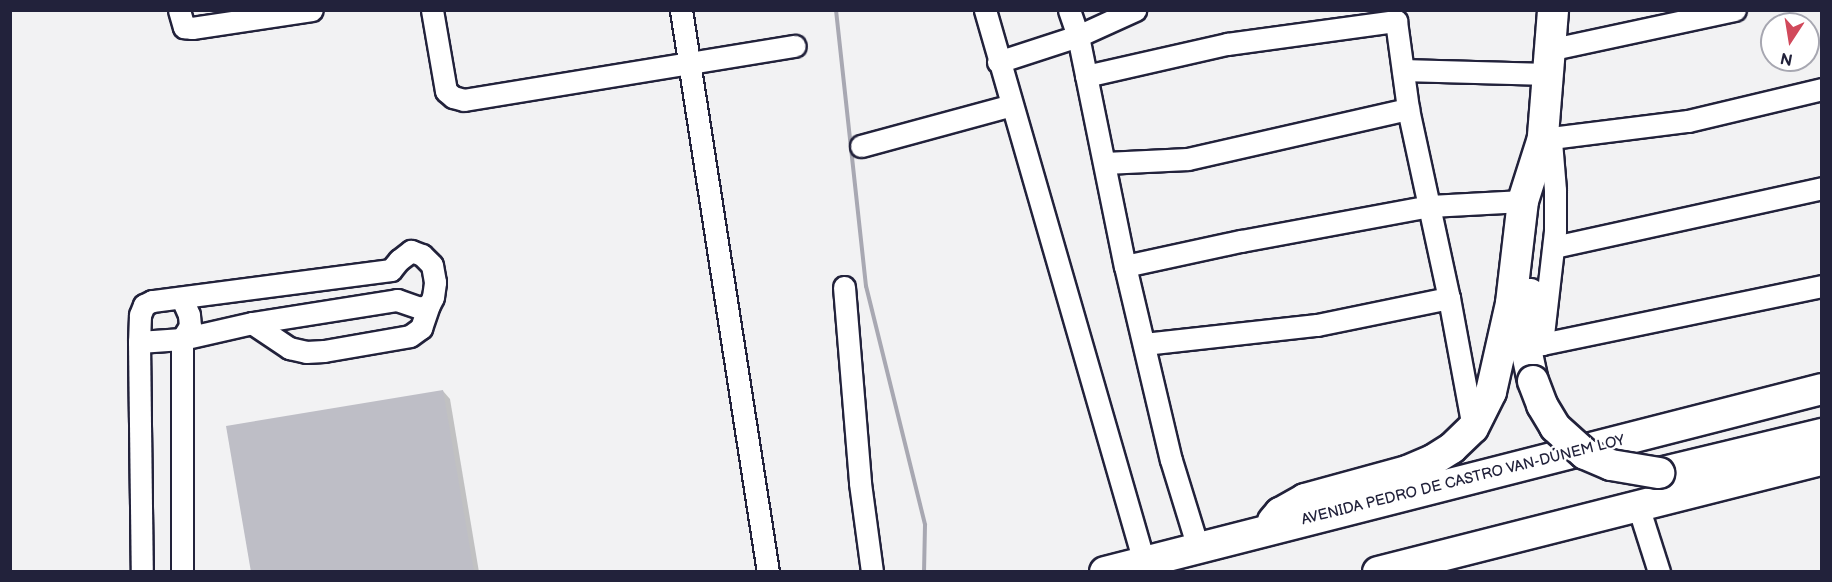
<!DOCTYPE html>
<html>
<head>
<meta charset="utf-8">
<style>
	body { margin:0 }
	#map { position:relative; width:1832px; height:582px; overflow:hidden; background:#f2f2f3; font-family:"Balsamiq Sans",sans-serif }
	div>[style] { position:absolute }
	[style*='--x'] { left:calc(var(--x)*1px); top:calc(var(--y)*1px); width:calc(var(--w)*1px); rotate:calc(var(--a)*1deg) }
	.shadow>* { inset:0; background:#0003 }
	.stream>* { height:4px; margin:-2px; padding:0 2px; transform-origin:2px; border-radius:2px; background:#a8a8b2 }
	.building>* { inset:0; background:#bebec6 }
	.roads { filter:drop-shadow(2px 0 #22223b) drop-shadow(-2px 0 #22223b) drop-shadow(0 2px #22223b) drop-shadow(0 -2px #22223b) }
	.minor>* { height:21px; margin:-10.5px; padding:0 10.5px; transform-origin:10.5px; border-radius:10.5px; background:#fff }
	.highway>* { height:30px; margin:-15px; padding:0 15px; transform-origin:15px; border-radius:15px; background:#fff }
	.bridges { filter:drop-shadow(2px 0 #22223b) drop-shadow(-2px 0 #22223b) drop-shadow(0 2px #22223b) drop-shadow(0 -2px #22223b) }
	.highway-bridge>* { height:30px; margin:-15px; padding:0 15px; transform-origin:15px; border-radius:15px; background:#fff }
	span { translate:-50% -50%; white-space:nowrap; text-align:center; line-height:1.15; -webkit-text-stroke:5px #fff; paint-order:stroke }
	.street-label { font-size:15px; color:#22223b }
	.frame { position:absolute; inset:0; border:12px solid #22223b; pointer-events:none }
	.north { position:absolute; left:1760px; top:12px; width:60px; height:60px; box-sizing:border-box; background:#fff; border:2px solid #a7a7b1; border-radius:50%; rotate:192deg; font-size:16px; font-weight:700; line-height:24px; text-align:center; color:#22223b }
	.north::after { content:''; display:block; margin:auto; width:21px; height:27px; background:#d1495b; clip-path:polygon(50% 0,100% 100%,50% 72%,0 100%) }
</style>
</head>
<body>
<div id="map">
	<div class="shadow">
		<div style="clip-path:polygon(443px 391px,450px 399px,479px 572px,253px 572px)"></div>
	</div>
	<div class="stream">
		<div style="--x:836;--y:10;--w:278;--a:83.8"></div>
		<div style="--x:866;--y:286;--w:246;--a:76.1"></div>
		<div style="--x:925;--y:525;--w:47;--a:91.2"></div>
	</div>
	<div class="building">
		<div style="clip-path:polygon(443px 390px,474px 572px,251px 572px,226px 426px)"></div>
	</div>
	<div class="roads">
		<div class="minor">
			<div style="--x:179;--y:10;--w:18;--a:74"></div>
			<div style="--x:184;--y:27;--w:8;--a:7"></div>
			<div style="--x:192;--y:28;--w:121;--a:-8.5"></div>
			<div style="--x:432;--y:10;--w:82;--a:80.2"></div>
			<div style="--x:446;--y:91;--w:9;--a:41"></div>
			<div style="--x:453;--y:97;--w:11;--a:15"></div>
			<div style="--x:464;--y:100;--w:335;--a:-9.3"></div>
			<div style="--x:681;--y:10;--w:569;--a:81.2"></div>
			<div style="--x:985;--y:10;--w:574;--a:73.93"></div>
			<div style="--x:1069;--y:10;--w:28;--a:71"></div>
			<div style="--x:1078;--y:36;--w:235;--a:78.5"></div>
			<div style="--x:1125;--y:266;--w:199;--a:76.7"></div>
			<div style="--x:1171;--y:460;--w:92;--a:72.9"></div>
			<div style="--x:1548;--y:50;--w:191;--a:-12.1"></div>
			<div style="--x:998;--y:62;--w:84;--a:-18"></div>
			<div style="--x:1078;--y:36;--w:63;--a:-24.5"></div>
			<div style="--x:1403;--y:70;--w:144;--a:1.6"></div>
			<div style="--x:1086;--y:76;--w:145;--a:-12.8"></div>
			<div style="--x:1227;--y:44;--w:171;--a:-7.8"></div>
			<div style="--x:1396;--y:21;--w:89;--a:82.2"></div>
			<div style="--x:1408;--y:109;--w:193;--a:77.8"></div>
			<div style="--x:1449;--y:298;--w:132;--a:79.5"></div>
			<div style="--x:1551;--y:138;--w:138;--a:-7.1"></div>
			<div style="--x:1688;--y:121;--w:138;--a:-13.4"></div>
			<div style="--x:1551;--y:141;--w:49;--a:85.3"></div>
			<div style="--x:1555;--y:190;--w:41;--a:90"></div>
			<div style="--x:1555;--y:231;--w:114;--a:96.6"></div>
			<div style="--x:1542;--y:344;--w:286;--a:-11.7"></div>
			<div style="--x:861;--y:146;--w:156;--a:-15.2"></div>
			<div style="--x:1105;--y:163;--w:83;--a:-2.8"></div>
			<div style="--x:1188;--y:159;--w:226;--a:-12.8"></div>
			<div style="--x:1554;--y:247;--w:274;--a:-12.4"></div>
			<div style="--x:1125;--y:266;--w:119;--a:-12.2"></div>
			<div style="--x:1241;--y:241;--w:192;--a:-10.5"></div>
			<div style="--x:1430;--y:206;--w:93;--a:-3.1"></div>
			<div style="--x:844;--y:287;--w:197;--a:85.3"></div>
			<div style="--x:860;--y:483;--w:90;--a:82.3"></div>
			<div style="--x:182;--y:299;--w:17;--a:66"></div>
			<div style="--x:189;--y:315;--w:11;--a:85"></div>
			<div style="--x:190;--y:326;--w:15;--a:122"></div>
			<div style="--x:182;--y:339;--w:233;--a:90"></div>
			<div style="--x:252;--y:323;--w:45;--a:34"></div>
			<div style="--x:289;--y:348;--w:17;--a:13"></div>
			<div style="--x:306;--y:352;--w:18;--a:-3"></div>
			<div style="--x:324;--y:351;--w:87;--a:-9.9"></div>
			<div style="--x:410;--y:336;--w:14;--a:-36"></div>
			<div style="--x:421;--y:328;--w:24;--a:-71"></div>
			<div style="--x:139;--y:342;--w:43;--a:-4"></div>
			<div style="--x:182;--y:339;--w:72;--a:-12.9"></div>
			<div style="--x:252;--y:323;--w:147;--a:-9"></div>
			<div style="--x:397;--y:300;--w:24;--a:19"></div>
			<div style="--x:420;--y:308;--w:9;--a:-18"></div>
			<div style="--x:429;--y:305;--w:9;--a:-63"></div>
			<div style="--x:433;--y:297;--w:15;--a:-82"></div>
			<div style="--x:435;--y:282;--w:17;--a:-100"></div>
			<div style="--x:432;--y:265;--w:14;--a:-135"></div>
			<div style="--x:422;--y:255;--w:12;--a:-160"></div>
			<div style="--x:411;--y:251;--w:15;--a:143"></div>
			<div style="--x:399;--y:260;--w:13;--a:129"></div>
			<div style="--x:391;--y:270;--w:241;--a:172.6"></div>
			<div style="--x:152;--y:301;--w:9;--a:153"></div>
			<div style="--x:144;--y:305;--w:11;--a:112"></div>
			<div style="--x:140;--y:315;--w:27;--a:92"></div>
			<div style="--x:139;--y:342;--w:230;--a:89.3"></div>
			<div style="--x:1144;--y:344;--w:174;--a:-6.3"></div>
			<div style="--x:1317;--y:325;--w:135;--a:-11.6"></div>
			<div style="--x:1638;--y:506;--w:69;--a:72.3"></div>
		</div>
		<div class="highway">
			<div style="--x:1541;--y:160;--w:150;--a:-85.4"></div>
			<div style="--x:1530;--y:294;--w:50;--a:95.7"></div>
			<div style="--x:1525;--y:344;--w:38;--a:78"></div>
			<div style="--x:1659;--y:473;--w:168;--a:-13.5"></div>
			<div style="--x:1273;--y:521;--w:11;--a:-49"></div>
			<div style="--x:1280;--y:513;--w:29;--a:-29"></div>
			<div style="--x:1305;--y:499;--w:106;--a:-15.4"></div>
			<div style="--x:1407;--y:471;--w:28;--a:-23"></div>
			<div style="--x:1433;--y:460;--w:22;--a:-32"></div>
			<div style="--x:1452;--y:448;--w:29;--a:-44"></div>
			<div style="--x:1473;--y:428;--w:40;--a:-63.4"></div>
			<div style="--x:1491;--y:392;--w:91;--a:-77.3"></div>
			<div style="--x:1511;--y:303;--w:103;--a:-83.3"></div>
			<div style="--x:1523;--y:201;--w:63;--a:-72.4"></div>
			<div style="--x:1105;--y:572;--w:740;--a:-14.32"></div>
			<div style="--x:1378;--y:572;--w:458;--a:-14.2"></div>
		</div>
	</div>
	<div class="bridges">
		<div class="highway-bridge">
			<div style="--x:1533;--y:381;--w:26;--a:69"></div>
			<div style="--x:1542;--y:405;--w:26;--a:59"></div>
			<div style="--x:1555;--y:427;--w:40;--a:42"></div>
			<div style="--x:1585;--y:454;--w:28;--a:23"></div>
			<div style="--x:1611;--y:465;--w:49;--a:9.5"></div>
		</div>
	</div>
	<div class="street-label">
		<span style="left:1463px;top:480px;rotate:-14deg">AVENIDA PEDRO DE CASTRO VAN-DÚNEM LOY</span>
	</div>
	<div class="frame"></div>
	<div class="north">N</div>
</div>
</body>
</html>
